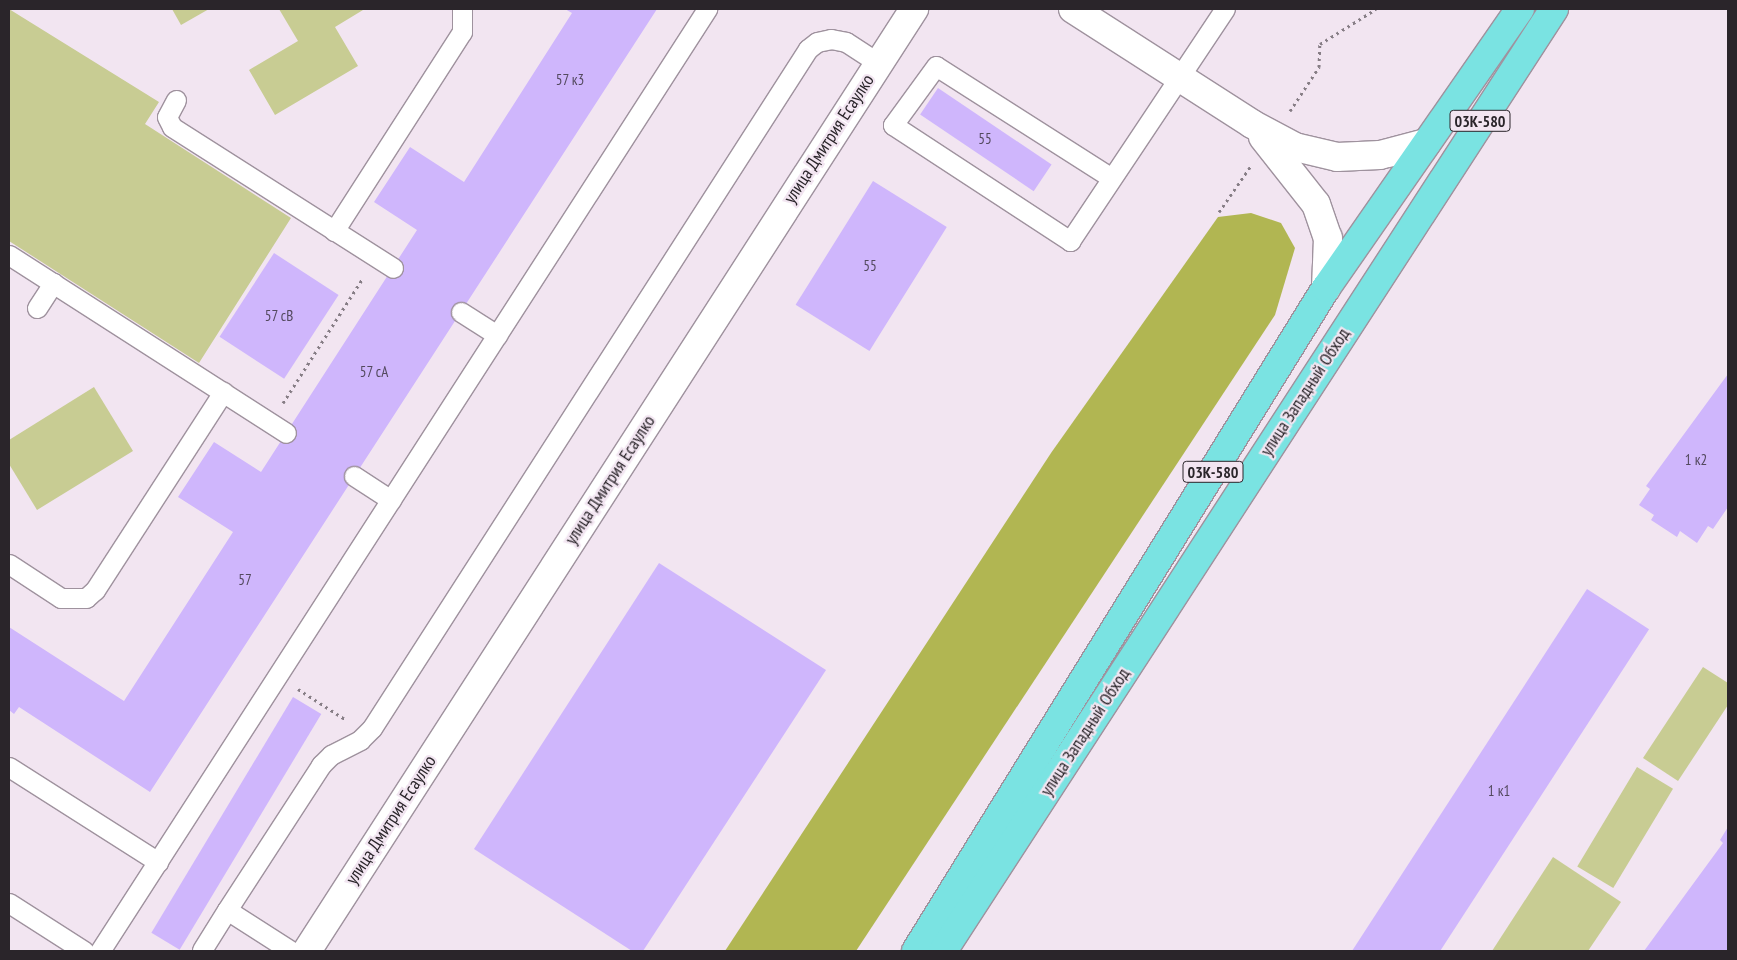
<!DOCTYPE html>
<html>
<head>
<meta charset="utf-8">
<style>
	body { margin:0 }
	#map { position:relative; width:1737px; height:960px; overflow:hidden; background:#f2e5f1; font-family:"PT Sans Narrow",sans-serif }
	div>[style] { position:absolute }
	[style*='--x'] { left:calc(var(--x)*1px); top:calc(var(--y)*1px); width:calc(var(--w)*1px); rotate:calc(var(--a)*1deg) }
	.green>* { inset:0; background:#c8cc93; transform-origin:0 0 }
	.forest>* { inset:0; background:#b1b652 }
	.building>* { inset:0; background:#cfb6fc; transform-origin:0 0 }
	.path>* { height:3px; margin-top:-1.5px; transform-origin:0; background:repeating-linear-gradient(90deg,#867d85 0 2.5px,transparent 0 6.5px) }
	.roads { filter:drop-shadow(1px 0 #9f929e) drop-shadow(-1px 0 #9f929e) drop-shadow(0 1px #9f929e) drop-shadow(0 -1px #9f929e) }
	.service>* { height:19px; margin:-9.5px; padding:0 9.5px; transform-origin:9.5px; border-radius:9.5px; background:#fff }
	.minor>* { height:28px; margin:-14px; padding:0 14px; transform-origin:14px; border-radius:14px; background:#fff }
	.trunk>* { height:28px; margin:-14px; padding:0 14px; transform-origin:14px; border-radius:14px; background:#7ae3e2 }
	span { translate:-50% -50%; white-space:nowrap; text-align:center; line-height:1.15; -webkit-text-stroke:4.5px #f2e5f1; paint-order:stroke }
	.number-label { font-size:15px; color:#53495e }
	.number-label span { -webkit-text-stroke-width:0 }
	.shield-label span { padding:1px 4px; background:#f2e5f1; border:1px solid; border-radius:4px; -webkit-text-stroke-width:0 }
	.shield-label { font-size:16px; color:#2a252a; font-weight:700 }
	.street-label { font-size:18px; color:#2a252a }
	.frame { position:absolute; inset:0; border:10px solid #2a252a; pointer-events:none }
</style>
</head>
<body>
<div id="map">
	<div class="green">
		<div style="clip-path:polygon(9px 9px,159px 102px,145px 124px,291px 218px,199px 363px,9px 241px)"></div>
		<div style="clip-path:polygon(172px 9px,209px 9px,181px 25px)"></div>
		<div style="clip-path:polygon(279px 9px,363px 10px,335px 27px,358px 66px,275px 115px,249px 70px,298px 41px)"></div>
		<div style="clip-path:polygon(94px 387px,133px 451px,37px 510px,9px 464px,9px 440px)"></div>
		<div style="clip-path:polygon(1703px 667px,1728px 683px,1728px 705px,1678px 781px,1643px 758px)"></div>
		<div style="left:1637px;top:767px;width:42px;height:116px;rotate:31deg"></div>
		<div style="clip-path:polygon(1553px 857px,1621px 902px,1588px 951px,1492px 951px)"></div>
	</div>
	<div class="forest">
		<div style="clip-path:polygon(1251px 213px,1281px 223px,1295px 248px,1275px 315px,856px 951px,725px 951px,1051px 453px,1218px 217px)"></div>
	</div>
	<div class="building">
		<div style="clip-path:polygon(565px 9px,657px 9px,150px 792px,19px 707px,14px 714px,9px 710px,9px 627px,124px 701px,233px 532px,178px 497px,214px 442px,261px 472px,417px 230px,374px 202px,410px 147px,464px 182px,572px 13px)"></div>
		<div style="left:938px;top:88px;width:137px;height:32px;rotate:34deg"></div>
		<div style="left:873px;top:181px;width:87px;height:146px;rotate:32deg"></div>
		<div style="left:274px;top:253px;width:77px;height:100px;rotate:33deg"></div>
		<div style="clip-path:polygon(1728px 374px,1728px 507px,1713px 529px,1708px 526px,1697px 543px,1680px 531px,1677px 537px,1651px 520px,1654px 515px,1639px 505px,1650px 489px,1646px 486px)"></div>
		<div style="clip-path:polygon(659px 563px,826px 670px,643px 951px,632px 951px,474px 849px)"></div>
		<div style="left:1587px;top:589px;width:74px;height:433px;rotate:33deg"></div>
		<div style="left:293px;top:697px;width:33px;height:275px;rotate:31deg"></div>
		<div style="clip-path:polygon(1728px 827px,1728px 951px,1644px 951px,1723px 843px,1720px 840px)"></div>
	</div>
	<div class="path">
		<div style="--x:1290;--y:111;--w:53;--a:-56.6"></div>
		<div style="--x:1319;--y:67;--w:23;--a:-88"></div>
		<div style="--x:1320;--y:44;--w:66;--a:-32"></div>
		<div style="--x:1219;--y:212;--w:55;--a:-55.4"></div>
		<div style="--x:283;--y:403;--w:148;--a:-57.4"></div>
		<div style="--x:298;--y:689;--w:56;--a:32.6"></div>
	</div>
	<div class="roads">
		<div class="service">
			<div style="--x:176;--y:100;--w:19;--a:118"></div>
			<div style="--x:167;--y:117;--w:11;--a:63"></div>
			<div style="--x:172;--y:127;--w:262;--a:32.5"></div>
			<div style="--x:1110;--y:177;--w:206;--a:-147.5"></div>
			<div style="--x:936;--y:66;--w:73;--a:126.1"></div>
			<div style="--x:893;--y:125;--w:212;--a:33.2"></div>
			<div style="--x:1070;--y:241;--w:279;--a:-56.3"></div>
			<div style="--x:334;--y:231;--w:237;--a:-57.3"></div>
			<div style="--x:462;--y:32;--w:23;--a:-90"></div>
			<div style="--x:9;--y:255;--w:329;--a:32.7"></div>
			<div style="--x:37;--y:308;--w:30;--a:-57"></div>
			<div style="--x:461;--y:312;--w:43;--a:32.6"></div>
			<div style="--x:354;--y:476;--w:44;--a:33"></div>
			<div style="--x:9;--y:564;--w:62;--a:33.2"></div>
			<div style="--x:61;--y:598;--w:25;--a:0"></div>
			<div style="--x:86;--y:598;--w:12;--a:-42"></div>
			<div style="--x:95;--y:590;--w:236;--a:-57.1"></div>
			<div style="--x:9;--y:767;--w:177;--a:32.5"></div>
			<div style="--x:9;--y:903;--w:89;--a:32.6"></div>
			<div style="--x:202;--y:950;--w:47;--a:-58"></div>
			<div style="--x:100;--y:951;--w:1121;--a:-57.2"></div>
			<div style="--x:291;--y:951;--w:76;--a:-147.4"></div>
			<div style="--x:227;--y:910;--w:173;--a:-57"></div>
			<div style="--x:321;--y:765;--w:14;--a:-45"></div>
			<div style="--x:331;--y:755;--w:33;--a:-27"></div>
			<div style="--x:360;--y:740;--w:17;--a:-45"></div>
			<div style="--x:372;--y:728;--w:807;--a:-57.29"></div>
			<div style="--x:808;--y:49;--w:11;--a:-38"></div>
			<div style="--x:817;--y:42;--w:14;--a:-12"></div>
			<div style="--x:831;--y:39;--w:15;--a:11"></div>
			<div style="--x:846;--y:42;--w:38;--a:33"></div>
		</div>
		<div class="minor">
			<div style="--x:1073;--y:9;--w:213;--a:32.7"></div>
			<div style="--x:1252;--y:124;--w:49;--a:28.1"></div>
			<div style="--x:1295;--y:147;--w:43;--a:13.4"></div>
			<div style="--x:1337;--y:157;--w:43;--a:-2.7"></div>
			<div style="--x:1380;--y:155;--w:48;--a:-14.6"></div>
			<div style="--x:1263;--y:137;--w:85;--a:51.7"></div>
			<div style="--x:1316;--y:204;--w:36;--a:71"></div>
			<div style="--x:1328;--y:238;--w:50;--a:92.3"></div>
			<div style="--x:307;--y:951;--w:1121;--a:-57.2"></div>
		</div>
		<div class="trunk">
			<div style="--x:916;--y:951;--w:780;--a:-58.27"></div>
			<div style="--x:1326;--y:288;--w:340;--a:-55.2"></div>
			<div style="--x:943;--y:951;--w:1123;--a:-57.03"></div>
		</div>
	</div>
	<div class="number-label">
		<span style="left:570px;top:80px">57 к3</span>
		<span style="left:985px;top:139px">55</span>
		<span style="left:870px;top:266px">55</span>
		<span style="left:279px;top:316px">57 сВ</span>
		<span style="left:374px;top:372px">57 сА</span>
		<span style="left:1696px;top:460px">1 к2</span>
		<span style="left:245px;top:580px">57</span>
		<span style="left:1499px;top:791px">1 к1</span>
	</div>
	<div class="shield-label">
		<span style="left:1480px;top:121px">03К-580</span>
		<span style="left:1213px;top:472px">03К-580</span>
	</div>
	<div class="street-label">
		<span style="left:829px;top:139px;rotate:-57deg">улица Дмитрия Есаулко</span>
		<span style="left:1305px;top:392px;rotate:-57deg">улица Западный Обход</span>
		<span style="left:610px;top:480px;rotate:-57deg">улица Дмитрия Есаулко</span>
		<span style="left:1085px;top:732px;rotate:-57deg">улица Западный Обход</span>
		<span style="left:391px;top:820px;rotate:-57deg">улица Дмитрия Есаулко</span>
	</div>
	<div class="frame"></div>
</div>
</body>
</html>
